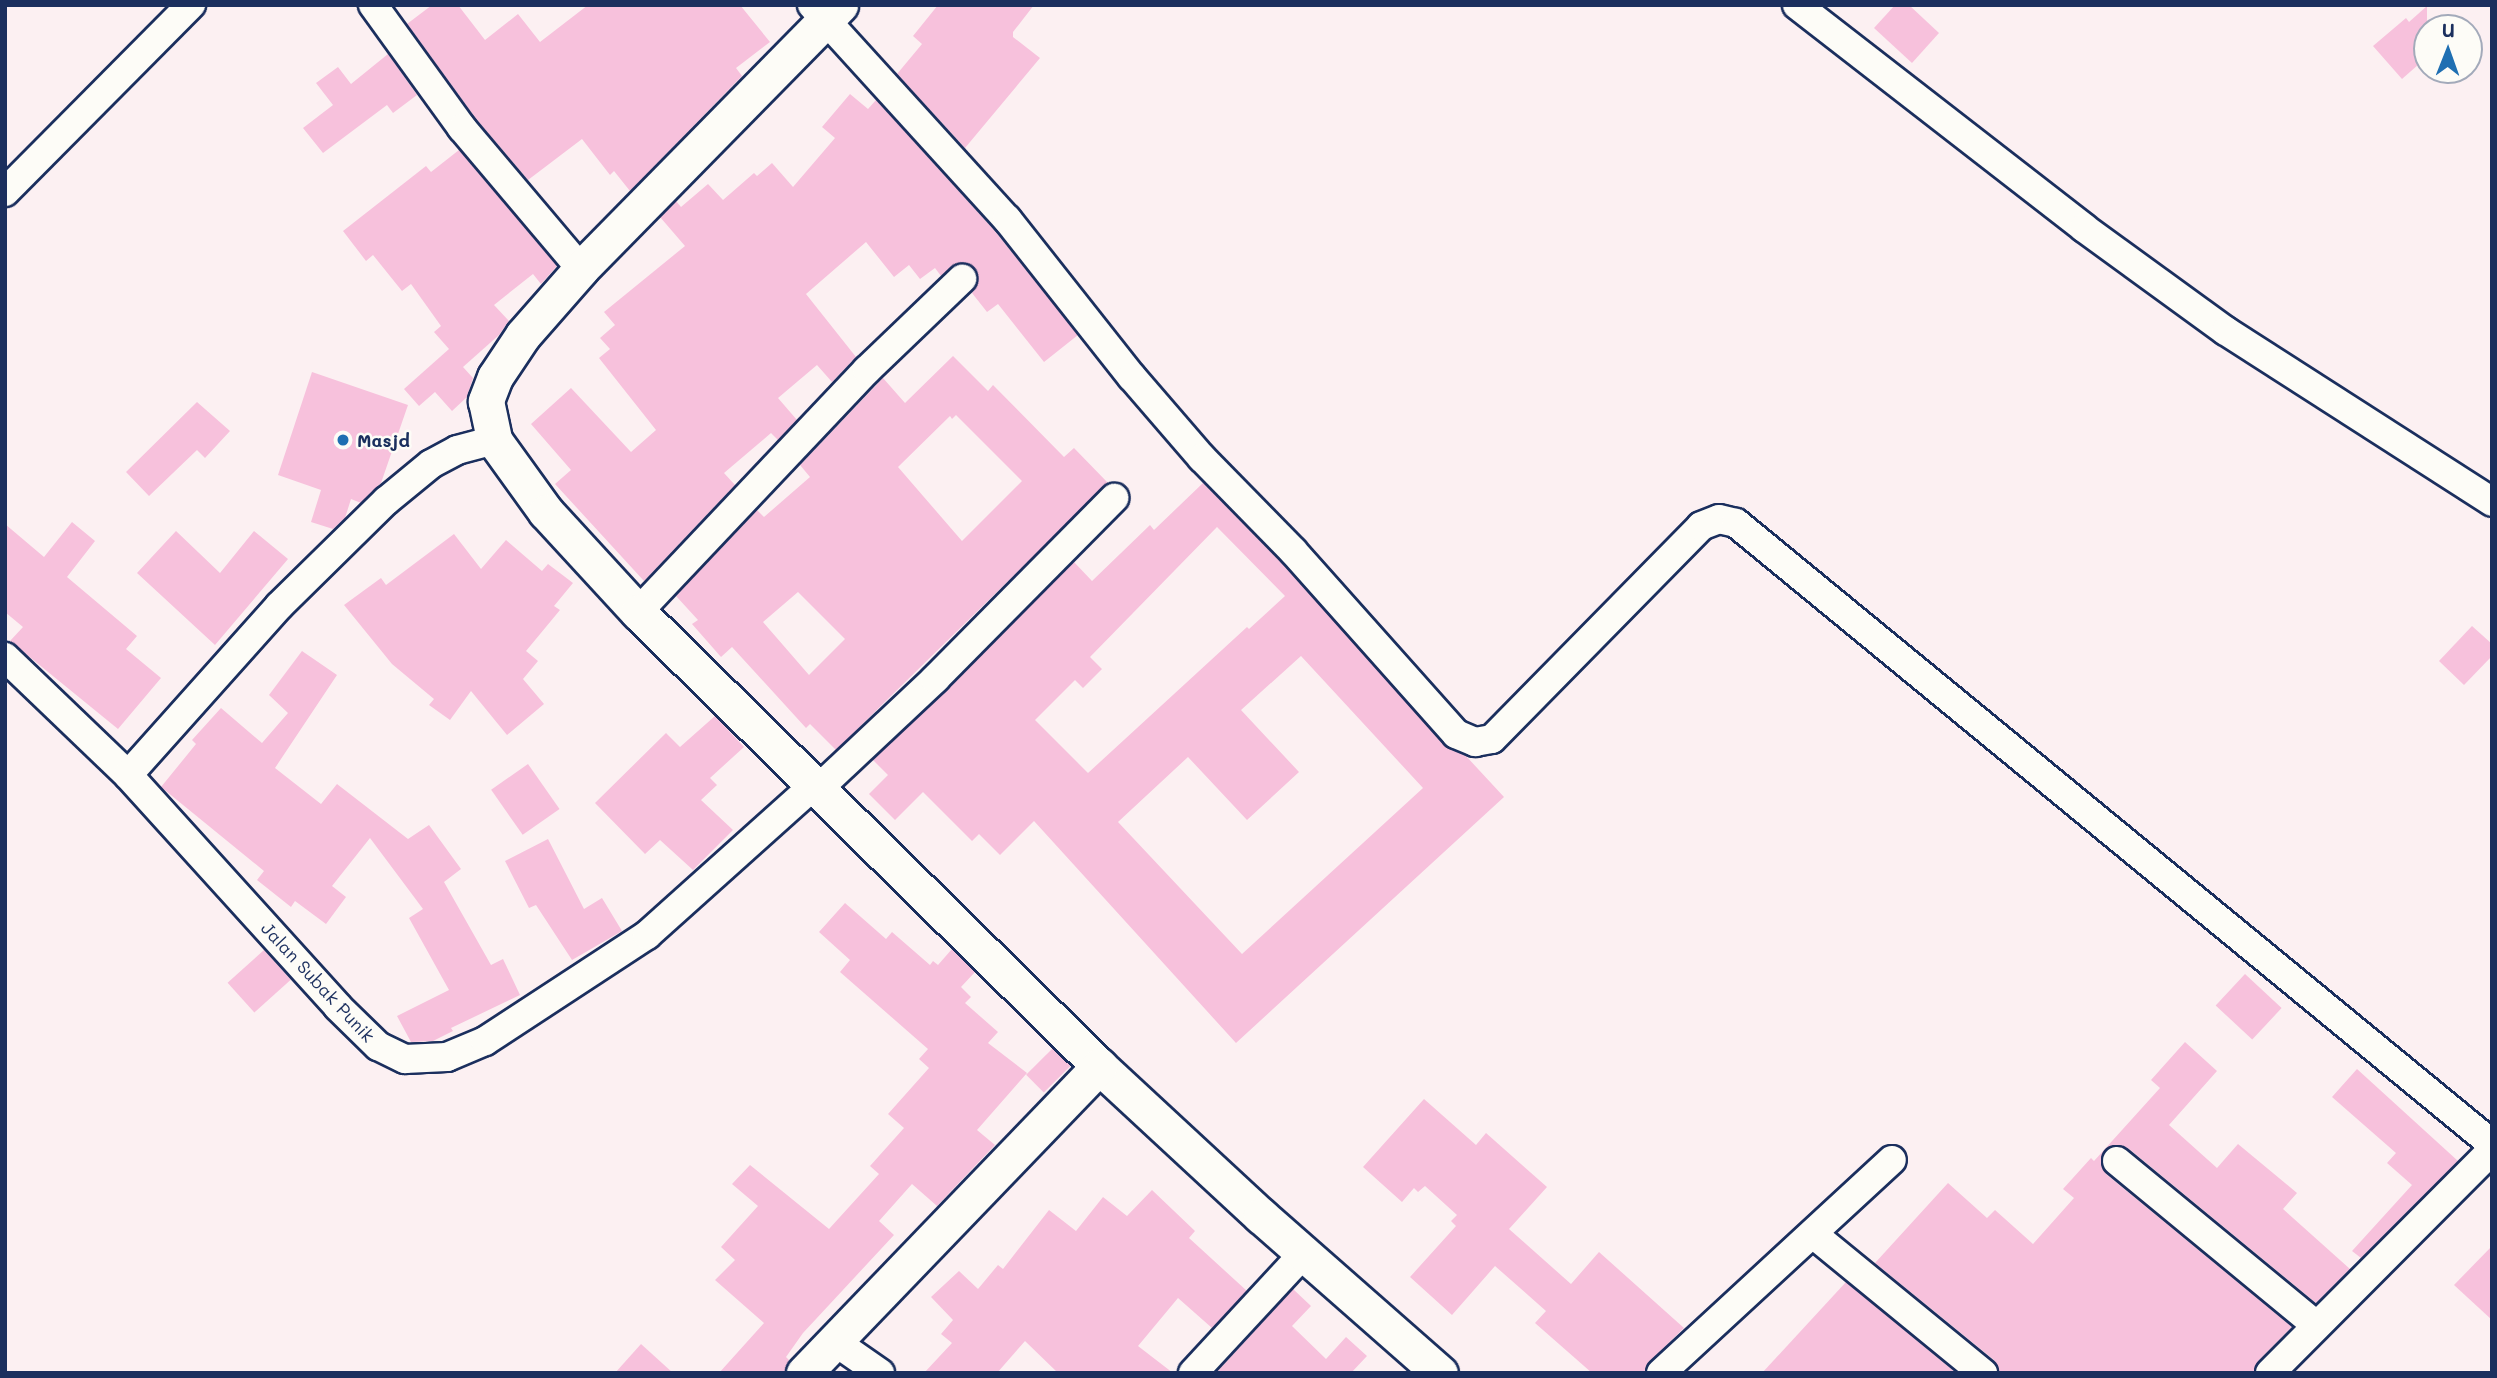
<!DOCTYPE html>
<html>
<head>
<meta charset="utf-8">
<style>
	body { margin:0 }
	#map { position:relative; width:2497px; height:1378px; overflow:hidden; background:#fcf0f2; font-family:Mali,sans-serif }
	div>[style] { position:absolute }
	[style*='--x'] { left:calc(var(--x)*1px); top:calc(var(--y)*1px); width:calc(var(--w)*1px); rotate:calc(var(--a)*1deg) }
	.building>* { inset:0; background:#f7c1dc; transform-origin:0 0 }
	.roads { filter:drop-shadow(2px 0 #1b2f5e) drop-shadow(-2px 0 #1b2f5e) drop-shadow(0 2px #1b2f5e) drop-shadow(0 -2px #1b2f5e) }
	.minor>* { height:28px; margin:-14px; padding:0 14px; transform-origin:14px; border-radius:14px; background:#fdfcf7 }
	.tertiary>* { height:35px; margin:-17.5px; padding:0 17.5px; transform-origin:17.5px; border-radius:17.5px; background:#fdfcf7 }
	.dots>* { width:19px; height:19px; translate:-50% -50%; box-sizing:border-box; border:4px solid #fdfcf7; border-radius:50% }
	span { translate:-50% -50%; white-space:nowrap; text-align:center; line-height:1.15; -webkit-text-stroke:5px #fdfcf7; paint-order:stroke }
	.poi-label { font-size:18px; color:#1b2f5e; font-weight:700 }
	.left { translate:0 -50%; text-align:left }
	.street-label { font-size:18px; color:#1b2f5e }
	.frame { position:absolute; inset:0; border:7px solid #1b2f5e; pointer-events:none }
	.north { position:absolute; left:2413px; top:14px; width:70px; height:70px; box-sizing:border-box; background:#fdfcf7; border:2px solid #a3aaba; border-radius:50%; rotate:1deg; font-size:19px; font-weight:700; line-height:28px; text-align:center; color:#1b2f5e }
	.north::after { content:''; display:block; margin:auto; width:24px; height:32px; background:#1f6fb2; clip-path:polygon(50% 0,100% 100%,50% 72%,0 100%) }
</style>
</head>
<body>
<div id="map">
	<div class="building">
		<div style="clip-path:polygon(432px 5px,458px 5px,485px 40px,518px 14px,540px 42px,588px 5px,740px 5px,770px 42px,736px 68px,742px 76px,630px 191px,614px 171px,610px 175px,582px 139px,528px 180px,477px 120px,407px 24px)"></div>
		<div style="clip-path:polygon(938px 5px,1034px 5px,1013px 32px,1013px 37px,1040px 58px,965px 148px,897px 74px,922px 44px,913px 36px)"></div>
		<div style="clip-path:polygon(1895px 5px,1909px 5px,1939px 33px,1912px 63px,1874px 28px)"></div>
		<div style="clip-path:polygon(2427px 6px,2427px 57px,2402px 79px,2373px 46px,2406px 18px,2409px 22px)"></div>
		<div style="clip-path:polygon(388px 54px,417px 95px,393px 113px,387px 105px,323px 153px,303px 128px,333px 105px,316px 83px,338px 67px,351px 84px)"></div>
		<div style="clip-path:polygon(850px 94px,868px 109px,876px 100px,994px 230px,1078px 335px,1044px 362px,998px 304px,987px 312px,972px 293px,978px 283px,973px 267px,957px 263px,941px 276px,935px 268px,920px 279px,909px 265px,894px 277px,866px 242px,806px 294px,856px 357px,832px 382px,817px 365px,778px 398px,797px 420px,778px 440px,771px 433px,724px 473px,735px 485px,644px 581px,555px 484px,571px 470px,531px 424px,571px 388px,631px 452px,656px 430px,599px 358px,610px 349px,600px 338px,615px 325px,604px 312px,685px 246px,660px 217px,676px 201px,681px 207px,708px 184px,723px 200px,754px 173px,757px 176px,772px 163px,793px 187px,835px 138px,822px 127px)"></div>
		<div style="clip-path:polygon(459px 150px,557px 266px,541px 284px,533px 274px,494px 305px,509px 321px,499px 335px,463px 367px,473px 378px,467px 397px,452px 411px,435px 392px,419px 406px,404px 389px,449px 349px,434px 332px,441px 326px,411px 284px,402px 291px,373px 255px,366px 261px,343px 231px,426px 166px,431px 172px)"></div>
		<div style="clip-path:polygon(evenodd,953px 356px,988px 391px,993px 385px,1064px 457px,1074px 448px,1108px 483px,836px 750px,810px 724px,806px 728px,732px 647px,721px 657px,692px 624px,698px 620px,676px 596px,757px 510px,764px 517px,810px 477px,800px 465px,883px 378px,905px 403px,953px 356px,956px 415px,1022px 481px,962px 541px,898px 467px,950px 416px,952px 419px,956px 415px,953px 356px,798px 592px,845px 639px,809px 675px,763px 622px,798px 592px)"></div>
		<div style="clip-path:polygon(312px 372px,408px 405px,381px 483px,361px 503px,351px 499px,345px 518px,333px 529px,311px 522px,321px 490px,278px 475px)"></div>
		<div style="clip-path:polygon(197px 402px,230px 431px,205px 458px,197px 450px,149px 496px,126px 472px)"></div>
		<div style="clip-path:polygon(evenodd,1203px 483px,1281px 562px,1444px 745px,1466px 756px,1504px 797px,1236px 1043px,1034px 821px,1000px 855px,979px 834px,972px 841px,923px 792px,895px 820px,869px 794px,888px 775px,873px 760px,1074px 562px,1092px 581px,1150px 525px,1154px 530px,1203px 483px,1217px 527px,1285px 596px,1249px 629px,1247px 627px,1088px 773px,1035px 720px,1075px 680px,1083px 688px,1102px 669px,1090px 657px,1217px 527px,1203px 483px,1301px 656px,1423px 788px,1242px 954px,1118px 822px,1188px 757px,1247px 820px,1299px 772px,1241px 710px,1301px 656px)"></div>
		<div style="clip-path:polygon(72px 522px,95px 541px,67px 577px,137px 636px,126px 649px,161px 678px,118px 729px,10px 641px,23px 627px,5px 612px,5px 524px,44px 557px)"></div>
		<div style="clip-path:polygon(176px 531px,220px 573px,254px 531px,288px 559px,215px 645px,137px 573px)"></div>
		<div style="clip-path:polygon(454px 534px,481px 569px,506px 540px,542px 571px,548px 564px,573px 583px,554px 606px,560px 610px,526px 651px,538px 661px,523px 679px,544px 704px,507px 735px,471px 691px,450px 720px,429px 705px,434px 699px,392px 664px,344px 605px,381px 578px,386px 585px)"></div>
		<div style="clip-path:polygon(2472px 626px,2492px 644px,2492px 656px,2464px 685px,2439px 661px)"></div>
		<div style="clip-path:polygon(302px 651px,337px 675px,275px 768px,321px 804px,337px 784px,408px 839px,429px 825px,461px 869px,444px 882px,491px 965px,503px 959px,520px 995px,451px 1028px,453px 1031px,433px 1041px,411px 1042px,397px 1016px,449px 990px,409px 918px,423px 909px,370px 838px,332px 886px,346px 897px,326px 924px,295px 901px,291px 907px,257px 880px,264px 871px,161px 787px,196px 744px,192px 740px,221px 708px,262px 743px,288px 713px,269px 695px)"></div>
		<div style="clip-path:polygon(715px 716px,744px 747px,710px 778px,717px 785px,701px 800px,733px 830px,693px 870px,660px 840px,645px 854px,595px 803px,666px 733px,680px 747px)"></div>
		<div style="left:528px;top:764px;width:55px;height:45px;rotate:55deg"></div>
		<div style="clip-path:polygon(548px 839px,584px 909px,602px 898px,622px 931px,572px 960px,536px 905px,529px 908px,505px 861px)"></div>
		<div style="clip-path:polygon(845px 903px,886px 939px,892px 932px,930px 965px,933px 961px,938px 965px,952px 949px,975px 972px,961px 987px,971px 997px,965px 1003px,998px 1032px,988px 1043px,1027px 1073px,977px 1130px,995px 1145px,937px 1206px,912px 1184px,879px 1221px,894px 1235px,803px 1333px,786px 1357px,789px 1360px,784px 1373px,719px 1373px,764px 1323px,715px 1280px,735px 1260px,721px 1247px,758px 1206px,732px 1184px,750px 1165px,829px 1229px,879px 1174px,870px 1166px,904px 1128px,888px 1114px,929px 1068px,919px 1059px,928px 1049px,840px 972px,850px 960px,819px 932px)"></div>
		<div style="left:264px;top:950px;width:40px;height:49px;rotate:48deg"></div>
		<div style="left:2245px;top:974px;width:50px;height:43px;rotate:43deg"></div>
		<div style="clip-path:polygon(2185px 1042px,2217px 1071px,2169px 1125px,2217px 1168px,2238px 1144px,2297px 1193px,2283px 1209px,2350px 1269px,2316px 1303px,2128px 1148px,2119px 1145px,2105px 1150px,2101px 1159px,2106px 1174px,2292px 1327px,2258px 1361px,2254px 1373px,1999px 1373px,1994px 1360px,1875px 1263px,1948px 1183px,1987px 1218px,1995px 1210px,2033px 1244px,2074px 1198px,2063px 1189px,2091px 1158px,2094px 1161px,2160px 1088px,2151px 1080px)"></div>
		<div style="left:1053px;top:1048px;width:25px;height:38px;rotate:45deg"></div>
		<div style="clip-path:polygon(2357px 1069px,2458px 1161px,2361px 1258px,2352px 1251px,2412px 1185px,2387px 1163px,2396px 1153px,2332px 1097px)"></div>
		<div style="clip-path:polygon(1424px 1099px,1476px 1145px,1486px 1133px,1547px 1187px,1509px 1229px,1571px 1284px,1599px 1252px,1684px 1328px,1650px 1361px,1644px 1373px,1592px 1373px,1535px 1323px,1546px 1311px,1495px 1266px,1452px 1315px,1410px 1277px,1456px 1226px,1451px 1221px,1457px 1215px,1425px 1186px,1418px 1192px,1414px 1188px,1402px 1202px,1363px 1167px)"></div>
		<div style="clip-path:polygon(1152px 1190px,1195px 1231px,1189px 1238px,1247px 1291px,1212px 1328px,1178px 1298px,1138px 1346px,1173px 1373px,1058px 1373px,1025px 1341px,997px 1373px,924px 1373px,952px 1343px,941px 1334px,953px 1320px,931px 1297px,959px 1271px,978px 1289px,998px 1265px,1003px 1269px,1049px 1210px,1076px 1231px,1103px 1197px,1127px 1216px)"></div>
		<div style="clip-path:polygon(2492px 1246px,2492px 1320px,2454px 1285px)"></div>
		<div style="clip-path:polygon(1846px 1282px,1956px 1373px,1762px 1373px)"></div>
		<div style="clip-path:polygon(1293px 1289px,1311px 1306px,1292px 1326px,1326px 1359px,1346px 1337px,1367px 1356px,1351px 1373px,1216px 1373px)"></div>
		<div style="clip-path:polygon(641px 1344px,673px 1373px,615px 1373px)"></div>
	</div>
	<div class="roads">
		<div class="minor">
			<div style="--x:373;--y:5;--w:152;--a:54.1"></div>
			<div style="--x:462;--y:128;--w:185;--a:49.8"></div>
			<div style="--x:812;--y:5;--w:290;--a:47.7"></div>
			<div style="--x:1007;--y:219;--w:201;--a:51.7"></div>
			<div style="--x:1132;--y:377;--w:107;--a:49.2"></div>
			<div style="--x:1202;--y:458;--w:130;--a:45.6"></div>
			<div style="--x:1293;--y:551;--w:245;--a:48.3"></div>
			<div style="--x:1456;--y:734;--w:21;--a:23"></div>
			<div style="--x:1475;--y:742;--w:17;--a:-10"></div>
			<div style="--x:1492;--y:739;--w:298;--a:-45.5"></div>
			<div style="--x:1701;--y:526;--w:19;--a:-21"></div>
			<div style="--x:1719;--y:519;--w:17;--a:13"></div>
			<div style="--x:1736;--y:523;--w:978;--a:39.4"></div>
			<div style="--x:1797;--y:5;--w:363;--a:37.8"></div>
			<div style="--x:2084;--y:228;--w:175;--a:36"></div>
			<div style="--x:2226;--y:331;--w:316;--a:32.7"></div>
			<div style="--x:5;--y:192;--w:264;--a:-45.2"></div>
			<div style="--x:638;--y:612;--w:333;--a:-46.6"></div>
			<div style="--x:867;--y:370;--w:132;--a:-43.8"></div>
			<div style="--x:5;--y:657;--w:170;--a:43.8"></div>
			<div style="--x:128;--y:775;--w:313;--a:47.8"></div>
			<div style="--x:338;--y:1007;--w:56;--a:44.3"></div>
			<div style="--x:378;--y:1046;--w:30;--a:26"></div>
			<div style="--x:405;--y:1059;--w:42;--a:-2.7"></div>
			<div style="--x:447;--y:1057;--w:41;--a:-22.8"></div>
			<div style="--x:485;--y:1041;--w:194;--a:-33.2"></div>
			<div style="--x:647;--y:935;--w:224;--a:-41.9"></div>
			<div style="--x:128;--y:775;--w:227;--a:-48.2"></div>
			<div style="--x:279;--y:606;--w:150;--a:-44.5"></div>
			<div style="--x:386;--y:501;--w:58;--a:-39.4"></div>
			<div style="--x:431;--y:464;--w:30;--a:-28"></div>
			<div style="--x:457;--y:450;--w:38;--a:-15"></div>
			<div style="--x:818;--y:789;--w:161;--a:-43.2"></div>
			<div style="--x:935;--y:679;--w:255;--a:-45.3"></div>
			<div style="--x:2117;--y:1161;--w:258;--a:39.5"></div>
			<div style="--x:1813;--y:1234;--w:220;--a:39.3"></div>
			<div style="--x:834;--y:1341;--w:56;--a:34.8"></div>
			<div style="--x:1193;--y:1373;--w:163;--a:-47.2"></div>
			<div style="--x:1661;--y:1373;--w:314;--a:-42.7"></div>
			<div style="--x:2270;--y:1373;--w:315;--a:-45.1"></div>
		</div>
		<div class="tertiary">
			<div style="--x:840;--y:5;--w:370;--a:134.5"></div>
			<div style="--x:581;--y:269;--w:88;--a:131.3"></div>
			<div style="--x:523;--y:335;--w:50;--a:123.7"></div>
			<div style="--x:495;--y:377;--w:26;--a:111"></div>
			<div style="--x:486;--y:401;--w:40;--a:78"></div>
			<div style="--x:494;--y:440;--w:89;--a:54.2"></div>
			<div style="--x:546;--y:512;--w:136;--a:47.4"></div>
			<div style="--x:638;--y:612;--w:647;--a:44.56"></div>
			<div style="--x:1099;--y:1066;--w:221;--a:42.8"></div>
			<div style="--x:1261;--y:1216;--w:238;--a:41.3"></div>
			<div style="--x:804;--y:1373;--w:426;--a:-46.1"></div>
		</div>
	</div>
	<div class="dots">
		<div style="left:343px;top:440px;background:#1f6fb2"></div>
	</div>
	<div class="poi-label">
		<span class="left" style="left:357px;top:440px">Masjd</span>
	</div>
	<div class="street-label">
		<span style="left:318px;top:982px;rotate:47deg">Jalan Subak Punik</span>
	</div>
	<div class="frame"></div>
	<div class="north">U</div>
</div>
</body>
</html>
